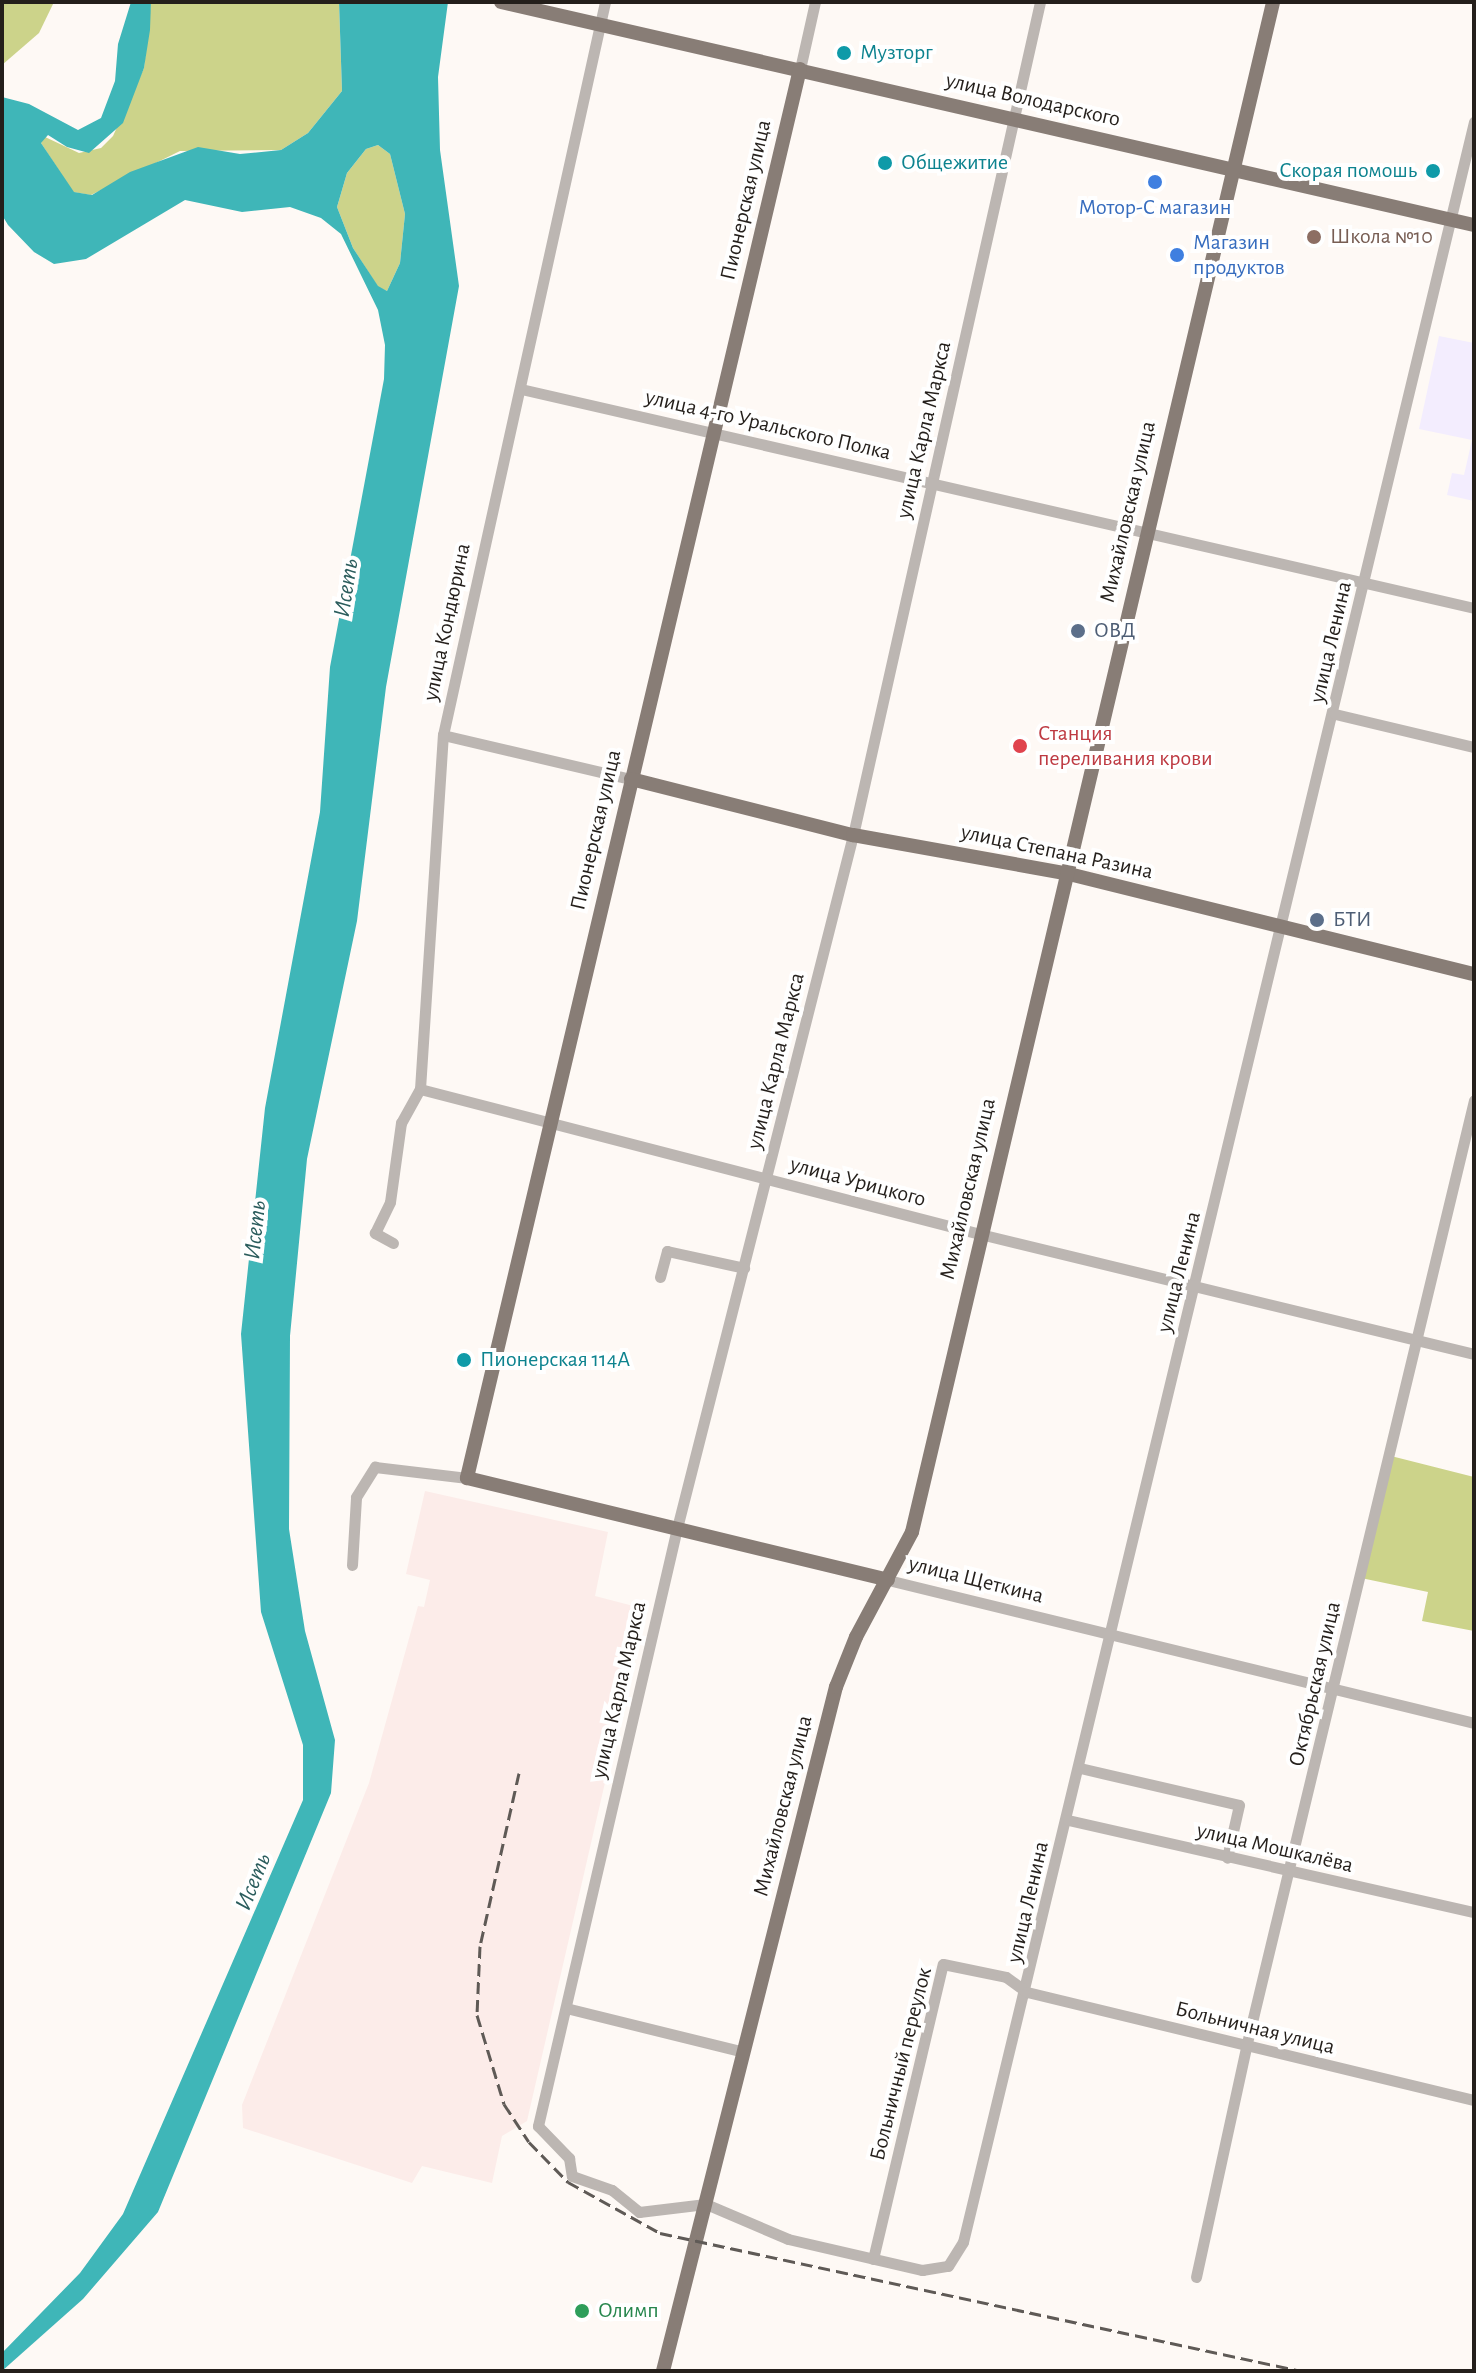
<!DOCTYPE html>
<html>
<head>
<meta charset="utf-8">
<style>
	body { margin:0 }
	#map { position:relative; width:1476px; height:2373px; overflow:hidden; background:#fef9f5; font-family:"Alegreya Sans",sans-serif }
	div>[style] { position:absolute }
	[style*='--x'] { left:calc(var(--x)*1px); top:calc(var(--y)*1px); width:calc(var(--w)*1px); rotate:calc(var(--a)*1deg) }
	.industrial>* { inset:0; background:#fcece9 }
	.education>* { inset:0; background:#f3edfe }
	.green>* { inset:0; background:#ccd38a }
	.water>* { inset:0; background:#3fb6b8 }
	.minor>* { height:11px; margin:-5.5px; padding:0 5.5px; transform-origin:5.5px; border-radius:5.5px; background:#bcb6b2 }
	.major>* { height:14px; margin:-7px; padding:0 7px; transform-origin:7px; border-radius:7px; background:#887d76 }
	.rail>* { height:3px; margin-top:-1.5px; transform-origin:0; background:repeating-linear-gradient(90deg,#5f5a56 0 12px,transparent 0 18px) }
	.dots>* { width:22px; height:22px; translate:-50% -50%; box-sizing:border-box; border:4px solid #fff; border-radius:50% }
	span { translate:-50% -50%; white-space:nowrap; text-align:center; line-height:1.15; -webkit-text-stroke:8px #fff; paint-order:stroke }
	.culture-label { font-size:22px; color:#0d838f }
	.left { translate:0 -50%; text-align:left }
	.right { translate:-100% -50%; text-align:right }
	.street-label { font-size:22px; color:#241f1b }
	.shop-label { font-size:22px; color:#366cbe }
	.education-label { font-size:22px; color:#785e54 }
	.service-label { font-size:22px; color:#4e5e75 }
	.health-label { font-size:22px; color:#be3a42 }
	.leisure-label { font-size:22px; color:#27864d }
	.water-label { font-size:24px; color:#2b5d5d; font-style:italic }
	.frame { position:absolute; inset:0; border:4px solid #241f1b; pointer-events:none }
</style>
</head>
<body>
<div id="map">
	<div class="industrial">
		<div style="clip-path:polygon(425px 1491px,608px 1532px,595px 1596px,645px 1609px,527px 2121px,502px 2136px,492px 2183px,422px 2166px,412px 2183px,243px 2128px,242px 2105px,369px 1783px,418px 1606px,424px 1607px,430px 1580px,406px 1574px)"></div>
	</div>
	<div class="education">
		<div style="clip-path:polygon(1439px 336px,1474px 343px,1474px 501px,1447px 495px,1452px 473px,1464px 475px,1472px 440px,1419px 429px)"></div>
	</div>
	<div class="green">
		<div style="clip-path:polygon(2px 2px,54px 2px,39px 33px,2px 65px)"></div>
		<div style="clip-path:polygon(151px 2px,339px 2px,342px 91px,308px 133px,281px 150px,180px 151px,91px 195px,73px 192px,41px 143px,43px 136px,79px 153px,101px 148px,113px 136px,144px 68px)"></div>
		<div style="clip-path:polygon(378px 145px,390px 154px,405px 214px,400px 263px,387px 291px,378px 287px,353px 248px,337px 207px,347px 173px,366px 149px)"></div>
		<div style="clip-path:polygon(1391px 1456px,1474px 1477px,1474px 1631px,1422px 1621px,1428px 1592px,1361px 1578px)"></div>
	</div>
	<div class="water">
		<div style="clip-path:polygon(evenodd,131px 2px,151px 2px,150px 30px,144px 68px,123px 123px,89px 153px,67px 147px,48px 135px,41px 143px,74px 192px,92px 195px,130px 172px,198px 147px,240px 154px,281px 150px,308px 133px,342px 91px,339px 2px,448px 2px,438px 77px,440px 150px,459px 286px,386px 687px,357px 921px,307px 1159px,290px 1336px,289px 1529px,305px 1631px,335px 1740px,331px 1793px,158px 2212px,83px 2299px,2px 2371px,2px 2353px,80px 2273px,123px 2214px,303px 1800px,303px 1745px,261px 1612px,241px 1334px,265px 1108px,320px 812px,330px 667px,384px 379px,385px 345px,378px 310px,341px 234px,321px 218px,290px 207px,242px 212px,185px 200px,86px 259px,54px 264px,34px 252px,8px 225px,2px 215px,2px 97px,29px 104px,78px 130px,101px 118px,115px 81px,118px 44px,131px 2px,378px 145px,390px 154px,405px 214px,400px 263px,387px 291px,378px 286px,353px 248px,337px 207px,347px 173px,366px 149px,378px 145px)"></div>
	</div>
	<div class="minor">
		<div style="--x:1040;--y:2;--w:854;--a:102.65"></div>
		<div style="--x:853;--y:835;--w:715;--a:104.25"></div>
		<div style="--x:677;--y:1528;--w:614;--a:103.09"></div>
		<div style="--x:538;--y:2126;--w:45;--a:45.9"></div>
		<div style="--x:569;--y:2158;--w:18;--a:81"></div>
		<div style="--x:572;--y:2176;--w:42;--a:19.3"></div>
		<div style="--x:612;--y:2190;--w:35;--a:39"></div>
		<div style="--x:639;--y:2212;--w:67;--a:-6.8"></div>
		<div style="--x:706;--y:2204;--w:89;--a:23.1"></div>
		<div style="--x:788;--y:2239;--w:138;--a:13"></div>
		<div style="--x:922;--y:2270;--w:26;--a:-9"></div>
		<div style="--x:948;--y:2266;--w:28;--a:-58"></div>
		<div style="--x:963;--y:2242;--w:2181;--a:-76.45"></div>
		<div style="--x:800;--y:69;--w:69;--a:-77.4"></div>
		<div style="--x:521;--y:389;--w:978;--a:12.94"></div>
		<div style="--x:1335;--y:714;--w:143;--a:13.4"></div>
		<div style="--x:443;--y:735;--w:193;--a:13.2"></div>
		<div style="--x:420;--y:1089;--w:578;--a:14.52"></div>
		<div style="--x:980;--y:1234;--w:508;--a:13.65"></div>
		<div style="--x:393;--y:1243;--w:21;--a:-151"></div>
		<div style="--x:375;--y:1233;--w:34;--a:-64"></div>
		<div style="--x:390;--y:1202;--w:80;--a:-82.1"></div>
		<div style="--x:401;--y:1123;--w:39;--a:-61"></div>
		<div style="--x:420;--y:1089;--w:355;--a:-86.3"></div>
		<div style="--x:443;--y:735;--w:751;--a:-77.54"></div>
		<div style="--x:660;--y:1277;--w:27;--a:-75"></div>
		<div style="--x:667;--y:1251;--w:79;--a:12.4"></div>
		<div style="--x:352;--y:1565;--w:68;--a:-86.6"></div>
		<div style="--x:356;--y:1497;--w:36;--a:-58"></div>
		<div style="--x:375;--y:1467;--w:93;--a:6.8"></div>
		<div style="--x:888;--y:1580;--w:603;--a:13.71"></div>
		<div style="--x:1080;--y:1768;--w:163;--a:13.1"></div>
		<div style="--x:1239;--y:1805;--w:54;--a:102.8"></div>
		<div style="--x:1068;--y:1820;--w:416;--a:12.8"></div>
		<div style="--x:566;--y:2008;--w:183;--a:13.9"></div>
		<div style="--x:873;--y:2259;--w:303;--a:-76.7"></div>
		<div style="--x:943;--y:1964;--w:64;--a:11.7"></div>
		<div style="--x:1006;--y:1977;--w:26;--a:36"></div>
		<div style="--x:1027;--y:1992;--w:460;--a:13.6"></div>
		<div style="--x:1196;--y:2277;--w:235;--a:-77.7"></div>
		<div style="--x:1246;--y:2047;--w:974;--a:-76.46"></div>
	</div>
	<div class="major">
		<div style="--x:501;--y:2;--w:998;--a:12.91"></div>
		<div style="--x:800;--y:69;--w:1448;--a:103.3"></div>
		<div style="--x:467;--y:1478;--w:433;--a:13.6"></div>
		<div style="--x:631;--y:779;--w:229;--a:14.2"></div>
		<div style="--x:853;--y:835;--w:215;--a:10.2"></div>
		<div style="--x:1065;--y:873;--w:421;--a:13.9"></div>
		<div style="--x:663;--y:2371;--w:706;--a:-75.81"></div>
		<div style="--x:836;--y:1687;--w:54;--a:-68.2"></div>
		<div style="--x:856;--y:1637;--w:119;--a:-61.9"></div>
		<div style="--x:912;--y:1532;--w:1572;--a:-76.72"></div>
	</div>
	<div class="rail">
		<div style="--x:519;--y:1773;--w:177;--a:102.7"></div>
		<div style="--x:480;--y:1946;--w:69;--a:92.5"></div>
		<div style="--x:477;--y:2015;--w:93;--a:73.1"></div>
		<div style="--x:504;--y:2104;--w:45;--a:56.7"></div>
		<div style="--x:529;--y:2142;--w:56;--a:45.7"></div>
		<div style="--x:568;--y:2182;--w:105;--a:29"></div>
		<div style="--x:660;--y:2233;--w:656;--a:12.15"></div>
	</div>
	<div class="dots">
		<div style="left:844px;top:53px;background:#0f9aa8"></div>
		<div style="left:885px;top:163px;background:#0f9aa8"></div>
		<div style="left:1433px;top:171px;background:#0f9aa8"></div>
		<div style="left:1155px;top:182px;background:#3f7fe0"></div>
		<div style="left:1314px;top:237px;background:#8d6e63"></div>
		<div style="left:1177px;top:255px;background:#3f7fe0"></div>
		<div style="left:1078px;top:631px;background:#5c6f8a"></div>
		<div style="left:1020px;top:746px;background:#e0444e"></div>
		<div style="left:1317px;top:920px;background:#5c6f8a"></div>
		<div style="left:464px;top:1360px;background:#0f9aa8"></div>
		<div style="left:582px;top:2311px;background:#2e9e5b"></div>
	</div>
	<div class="culture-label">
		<span class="left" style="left:860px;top:53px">Музторг</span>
		<span class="left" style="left:901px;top:163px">Общежитие</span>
		<span class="right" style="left:1417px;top:171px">Скорая помошь</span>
		<span class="left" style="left:480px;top:1360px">Пионерская 114А</span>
	</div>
	<div class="street-label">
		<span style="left:1033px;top:100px;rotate:13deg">улица Володарского</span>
		<span style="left:746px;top:200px;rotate:-77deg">Пионерская улица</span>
		<span style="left:768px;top:425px;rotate:13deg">улица 4-го Уральского Полка</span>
		<span style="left:924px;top:430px;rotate:-77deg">улица Карла Маркса</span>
		<span style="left:1128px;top:512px;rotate:-77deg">Михайловская улица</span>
		<span style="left:447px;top:622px;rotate:-78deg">улица Кондюрина</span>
		<span style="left:1331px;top:642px;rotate:-77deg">улица Ленина</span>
		<span style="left:596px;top:830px;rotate:-77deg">Пионерская улица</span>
		<span style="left:1057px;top:852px;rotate:12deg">улица Степана Разина</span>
		<span style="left:776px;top:1061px;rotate:-76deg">улица Карла Маркса</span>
		<span style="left:858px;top:1182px;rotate:15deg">улица Урицкого</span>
		<span style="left:968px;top:1189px;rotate:-77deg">Михайловская улица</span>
		<span style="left:1179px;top:1272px;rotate:-76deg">улица Ленина</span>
		<span style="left:976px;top:1580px;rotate:14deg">улица Щеткина</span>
		<span style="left:1315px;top:1684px;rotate:-77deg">Октябрьская улица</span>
		<span style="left:619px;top:1690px;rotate:-77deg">улица Карла Маркса</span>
		<span style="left:783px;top:1806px;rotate:-76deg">Михайловская улица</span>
		<span style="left:1275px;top:1848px;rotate:13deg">улица Мошкалёва</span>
		<span style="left:1028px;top:1902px;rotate:-77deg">улица Ленина</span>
		<span style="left:1255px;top:2028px;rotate:14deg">Больничная улица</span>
		<span style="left:901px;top:2064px;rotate:-76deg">Больничный переулок</span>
	</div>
	<div class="shop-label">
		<span style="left:1155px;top:208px">Мотор-С магазин</span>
		<span class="left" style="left:1193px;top:255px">Магазин<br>продуктов</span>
	</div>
	<div class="education-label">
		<span class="left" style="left:1330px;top:237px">Школа №10</span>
	</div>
	<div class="service-label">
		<span class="left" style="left:1094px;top:631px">ОВД</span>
		<span class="left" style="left:1333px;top:920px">БТИ</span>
	</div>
	<div class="health-label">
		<span class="left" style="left:1038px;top:746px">Станция<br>переливания крови</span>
	</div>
	<div class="leisure-label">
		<span class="left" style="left:598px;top:2311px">Олимп</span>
	</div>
	<div class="water-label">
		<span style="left:347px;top:588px;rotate:-81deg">Исеть</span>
		<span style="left:256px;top:1230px;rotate:-84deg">Исеть</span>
		<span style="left:254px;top:1882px;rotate:-68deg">Исеть</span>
	</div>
	<div class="frame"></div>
</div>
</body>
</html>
